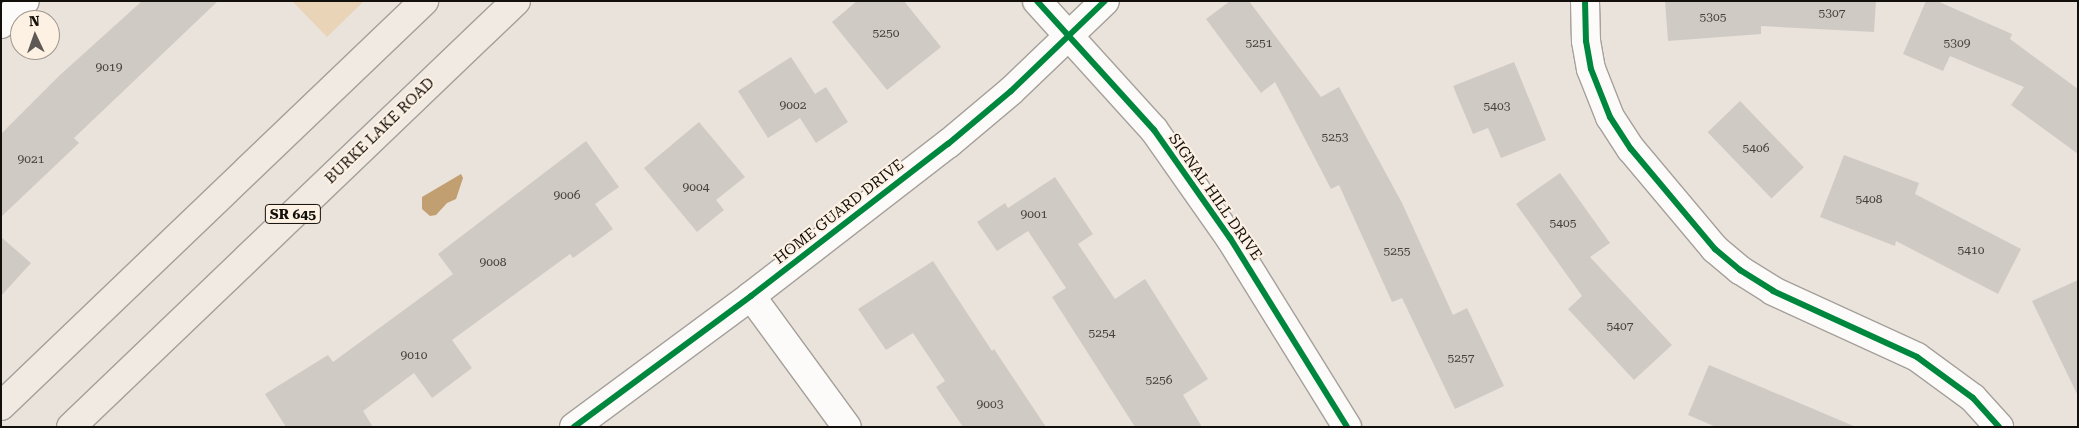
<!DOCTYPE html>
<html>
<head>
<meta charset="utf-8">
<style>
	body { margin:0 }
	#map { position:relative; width:2079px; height:428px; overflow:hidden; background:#eae3dc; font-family:"Roboto Serif",serif }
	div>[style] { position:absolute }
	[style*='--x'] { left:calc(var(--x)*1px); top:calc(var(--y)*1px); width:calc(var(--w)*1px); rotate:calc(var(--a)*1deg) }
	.green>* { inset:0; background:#e9d4b8 }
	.water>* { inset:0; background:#c29f70 }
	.building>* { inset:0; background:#d0cac5; transform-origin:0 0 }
	.roads { filter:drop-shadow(1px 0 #a5a09a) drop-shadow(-1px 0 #a5a09a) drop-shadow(0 1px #a5a09a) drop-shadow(0 -1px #a5a09a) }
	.minor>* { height:28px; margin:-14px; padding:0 14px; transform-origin:14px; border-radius:14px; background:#fcfbfa }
	.primary>* { height:28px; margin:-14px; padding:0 14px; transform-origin:14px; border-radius:14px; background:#f0eae2 }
	.cycleway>* { height:6px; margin:-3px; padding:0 3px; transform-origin:3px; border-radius:3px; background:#00873e }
	span { translate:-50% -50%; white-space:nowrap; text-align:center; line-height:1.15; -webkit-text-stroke:4px #fdf1e3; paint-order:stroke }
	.number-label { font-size:12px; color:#44403b }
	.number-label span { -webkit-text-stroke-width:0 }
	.shield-label span { padding:1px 4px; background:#fdf1e3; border:1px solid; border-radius:4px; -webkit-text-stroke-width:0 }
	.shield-label { font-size:14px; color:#130f0a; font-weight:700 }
	.street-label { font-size:15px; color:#130f0a }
	.frame { position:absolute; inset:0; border:2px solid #130f0a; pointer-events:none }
	.north { position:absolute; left:10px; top:10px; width:50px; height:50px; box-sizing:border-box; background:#fdf1e3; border:1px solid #9f978c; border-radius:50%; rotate:357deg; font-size:14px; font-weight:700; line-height:20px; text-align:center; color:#130f0a }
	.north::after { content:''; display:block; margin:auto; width:18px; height:22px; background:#5e5954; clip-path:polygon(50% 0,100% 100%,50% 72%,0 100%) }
</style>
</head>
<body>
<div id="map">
	<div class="green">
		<div style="clip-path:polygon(292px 1px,364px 1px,327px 37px)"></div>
	</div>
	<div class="water">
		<div style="clip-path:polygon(461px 174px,463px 178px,456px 199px,447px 203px,436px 215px,430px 216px,422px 209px,422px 197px)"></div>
	</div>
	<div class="building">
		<div style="clip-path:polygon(142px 1px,218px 1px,74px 138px,79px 143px,1px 217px,1px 134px,60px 75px)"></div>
		<div style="clip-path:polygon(857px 1px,904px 1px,941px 47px,887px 90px,832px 22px)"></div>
		<div style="clip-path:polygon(1230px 1px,1249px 1px,1321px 97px,1339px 87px,1402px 203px,1453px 315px,1467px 308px,1504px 386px,1455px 409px,1402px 298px,1392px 302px,1339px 185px,1331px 189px,1275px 82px,1261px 93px,1206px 19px)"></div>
		<div style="clip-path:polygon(1665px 1px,1876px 1px,1874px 32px,1761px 26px,1761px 34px,1668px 41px)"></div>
		<div style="clip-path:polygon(1926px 1px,1937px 1px,2012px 34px,2010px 39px,2078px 89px,2078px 154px,2011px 105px,2024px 87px,1950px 56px,1943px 71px,1903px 54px)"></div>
		<div style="clip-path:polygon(791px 57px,815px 94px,826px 87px,848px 122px,816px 143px,800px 118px,768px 138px,738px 91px)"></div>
		<div style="clip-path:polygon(1514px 62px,1546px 140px,1501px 158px,1488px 128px,1473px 134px,1453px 86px)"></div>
		<div style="left:1740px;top:101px;width:92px;height:45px;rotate:46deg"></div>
		<div style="clip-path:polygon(699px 122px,745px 177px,716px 200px,724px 210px,697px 232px,644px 168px)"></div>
		<div style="clip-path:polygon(586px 141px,619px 187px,595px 204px,613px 229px,573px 258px,570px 254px,452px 340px,472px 368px,432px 398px,414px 373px,363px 411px,373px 427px,286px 427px,265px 394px,328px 355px,333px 362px,453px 274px,438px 254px)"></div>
		<div style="clip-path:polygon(1844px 155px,1919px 183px,1915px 194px,2021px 249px,1998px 294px,1896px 241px,1895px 246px,1820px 217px)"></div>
		<div style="clip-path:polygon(1560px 173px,1610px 243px,1590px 257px,1672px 345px,1634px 380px,1568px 309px,1582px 296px,1516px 204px)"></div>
		<div style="clip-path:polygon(1055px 177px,1093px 234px,1078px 244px,1115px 299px,1145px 279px,1208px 379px,1183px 395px,1202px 427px,1135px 427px,1052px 297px,1066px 288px,1028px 231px,997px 251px,977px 222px,1005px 203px,1008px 208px)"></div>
		<div style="clip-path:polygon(1px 237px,31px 263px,1px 296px)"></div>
		<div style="clip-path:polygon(933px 261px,992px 351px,994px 349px,1046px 427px,963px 427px,936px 387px,945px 381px,913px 333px,886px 350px,858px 309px)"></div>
		<div style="clip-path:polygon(2078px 280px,2078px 396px,2032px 301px)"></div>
		<div style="clip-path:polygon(1709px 365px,1856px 427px,1716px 427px,1688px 415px)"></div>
	</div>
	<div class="roads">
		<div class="minor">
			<div style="--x:1037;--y:1;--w:174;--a:47.8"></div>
			<div style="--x:1154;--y:130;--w:132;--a:54.9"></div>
			<div style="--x:1230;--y:238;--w:222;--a:58.2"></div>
			<div style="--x:1585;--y:1;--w:40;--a:88.6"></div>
			<div style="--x:1586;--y:41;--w:28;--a:80"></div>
			<div style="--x:1591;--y:69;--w:52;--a:68.4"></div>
			<div style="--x:1610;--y:117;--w:38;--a:57"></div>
			<div style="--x:1631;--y:149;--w:131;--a:50"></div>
			<div style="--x:1715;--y:249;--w:33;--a:40"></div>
			<div style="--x:1740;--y:270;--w:39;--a:32"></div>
			<div style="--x:1773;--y:291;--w:158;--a:24.6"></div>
			<div style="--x:1917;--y:357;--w:69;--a:36.2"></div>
			<div style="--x:1973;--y:398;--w:39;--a:48"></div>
			<div style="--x:1;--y:24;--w:33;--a:-44"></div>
			<div style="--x:751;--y:296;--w:162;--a:53.8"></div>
			<div style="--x:574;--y:427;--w:220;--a:-36.5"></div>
			<div style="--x:751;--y:296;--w:249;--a:-37.7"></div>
			<div style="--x:948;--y:144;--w:82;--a:-40.1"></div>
			<div style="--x:1011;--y:91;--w:130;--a:-43.8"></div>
		</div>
		<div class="primary">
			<div style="--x:1;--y:406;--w:586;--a:-43.75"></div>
			<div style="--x:71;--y:427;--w:616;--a:-43.75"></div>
		</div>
	</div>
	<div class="cycleway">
		<div style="--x:1037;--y:1;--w:174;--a:47.8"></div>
		<div style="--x:1154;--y:130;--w:132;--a:54.9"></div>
		<div style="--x:1230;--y:238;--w:222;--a:58.2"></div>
		<div style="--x:1585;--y:1;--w:40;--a:88.6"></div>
		<div style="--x:1586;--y:41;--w:28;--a:80"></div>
		<div style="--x:1591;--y:69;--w:52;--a:68.4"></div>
		<div style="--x:1610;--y:117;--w:38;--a:57"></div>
		<div style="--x:1631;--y:149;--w:131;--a:50"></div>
		<div style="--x:1715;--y:249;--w:33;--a:40"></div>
		<div style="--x:1740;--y:270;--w:39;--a:32"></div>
		<div style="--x:1773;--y:291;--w:158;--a:24.6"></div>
		<div style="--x:1917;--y:357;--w:69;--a:36.2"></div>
		<div style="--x:1973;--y:398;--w:39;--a:48"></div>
		<div style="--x:574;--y:427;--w:220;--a:-36.5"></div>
		<div style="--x:751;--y:296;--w:249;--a:-37.7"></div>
		<div style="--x:948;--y:144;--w:82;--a:-40.1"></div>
		<div style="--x:1011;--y:91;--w:130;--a:-43.8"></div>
	</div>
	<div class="number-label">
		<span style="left:1832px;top:14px">5307</span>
		<span style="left:1713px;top:18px">5305</span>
		<span style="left:886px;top:34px">5250</span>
		<span style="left:1259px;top:44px">5251</span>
		<span style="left:1957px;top:44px">5309</span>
		<span style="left:109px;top:68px">9019</span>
		<span style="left:793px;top:106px">9002</span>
		<span style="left:1497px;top:107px">5403</span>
		<span style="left:1335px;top:138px">5253</span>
		<span style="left:1756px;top:149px">5406</span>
		<span style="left:31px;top:160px">9021</span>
		<span style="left:696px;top:188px">9004</span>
		<span style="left:567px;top:196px">9006</span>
		<span style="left:1869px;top:200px">5408</span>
		<span style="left:1034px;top:215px">9001</span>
		<span style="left:1563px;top:224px">5405</span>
		<span style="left:1971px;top:251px">5410</span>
		<span style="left:1397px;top:252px">5255</span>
		<span style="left:493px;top:263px">9008</span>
		<span style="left:1620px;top:327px">5407</span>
		<span style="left:1102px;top:334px">5254</span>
		<span style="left:414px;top:356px">9010</span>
		<span style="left:1461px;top:359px">5257</span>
		<span style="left:1159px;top:381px">5256</span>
		<span style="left:990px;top:405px">9003</span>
	</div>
	<div class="shield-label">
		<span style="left:293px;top:214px">SR 645</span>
	</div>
	<div class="street-label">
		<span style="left:380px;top:131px;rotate:-44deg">BURKE LAKE ROAD</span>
		<span style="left:1215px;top:197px;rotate:55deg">SIGNAL HILL DRIVE</span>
		<span style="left:839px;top:212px;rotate:-38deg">HOME GUARD DRIVE</span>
	</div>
	<div class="frame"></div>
	<div class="north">N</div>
</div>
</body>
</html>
